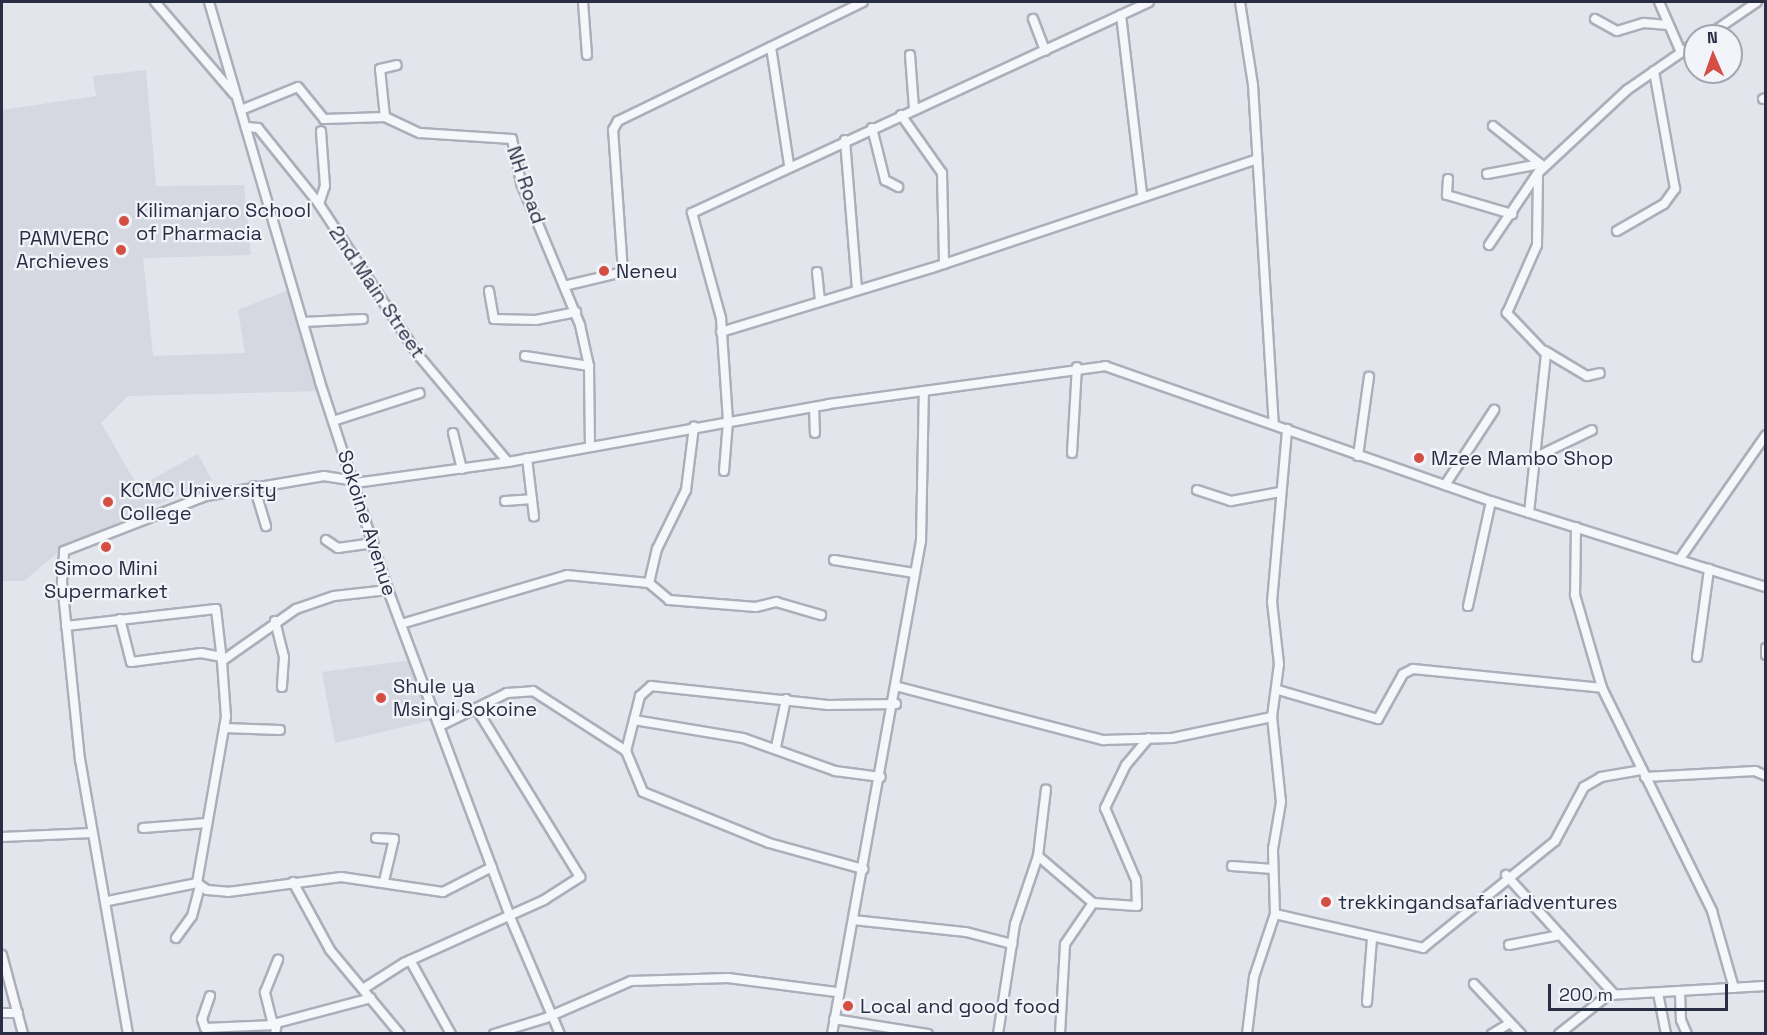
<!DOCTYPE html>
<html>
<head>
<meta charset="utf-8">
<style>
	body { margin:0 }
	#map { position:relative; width:1767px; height:1035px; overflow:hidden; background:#e3e5ec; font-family:"Space Grotesk",sans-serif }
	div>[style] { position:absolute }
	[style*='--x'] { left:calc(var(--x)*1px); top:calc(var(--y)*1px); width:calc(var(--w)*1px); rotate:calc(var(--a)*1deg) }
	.built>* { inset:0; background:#d5d7e1 }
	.roads { filter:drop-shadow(2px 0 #acaeba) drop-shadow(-2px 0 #acaeba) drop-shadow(0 2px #acaeba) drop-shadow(0 -2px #acaeba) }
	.minor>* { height:8px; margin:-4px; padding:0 4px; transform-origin:4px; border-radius:4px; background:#f6f7fa }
	.dots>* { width:16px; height:16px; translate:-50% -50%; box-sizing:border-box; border:3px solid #f3f4f9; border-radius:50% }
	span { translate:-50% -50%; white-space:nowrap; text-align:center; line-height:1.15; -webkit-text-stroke:4.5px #f3f4f9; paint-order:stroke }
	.street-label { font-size:20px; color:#2a2e45 }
	.poi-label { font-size:20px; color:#2a2e45 }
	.left { translate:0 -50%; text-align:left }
	.right { translate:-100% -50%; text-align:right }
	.frame { position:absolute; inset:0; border:3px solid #2a2e45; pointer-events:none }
	.north { position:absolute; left:1683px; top:24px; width:60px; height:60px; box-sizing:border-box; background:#f3f4f9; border:2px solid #a3a5b1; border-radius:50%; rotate:358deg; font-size:16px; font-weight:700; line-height:24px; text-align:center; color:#2a2e45 }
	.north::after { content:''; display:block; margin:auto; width:21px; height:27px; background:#d54e44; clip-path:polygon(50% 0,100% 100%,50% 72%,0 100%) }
	.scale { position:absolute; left:1548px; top:984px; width:180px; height:27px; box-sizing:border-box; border:3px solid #2a2e45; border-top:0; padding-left:8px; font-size:18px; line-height:21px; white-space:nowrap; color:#2a2e45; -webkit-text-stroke:4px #f3f4f9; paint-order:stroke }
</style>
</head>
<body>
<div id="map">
	<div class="built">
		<div style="clip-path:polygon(146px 70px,156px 186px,244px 185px,251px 255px,143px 258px,153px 356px,245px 353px,238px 310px,288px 290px,319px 391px,128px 396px,101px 423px,138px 487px,198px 454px,212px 480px,66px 546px,24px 581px,2px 581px,2px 110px,96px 96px,93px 76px)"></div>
		<div style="clip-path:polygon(412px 660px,433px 720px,335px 743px,322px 672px)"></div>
	</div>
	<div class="roads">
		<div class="minor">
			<div style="--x:155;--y:2;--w:121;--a:49.3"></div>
			<div style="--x:209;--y:2;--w:396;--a:73.7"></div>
			<div style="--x:320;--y:382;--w:219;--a:71.9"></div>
			<div style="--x:388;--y:590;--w:349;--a:69.5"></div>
			<div style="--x:510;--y:917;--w:127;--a:66.9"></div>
			<div style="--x:583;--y:2;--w:53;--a:85.7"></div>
			<div style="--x:1240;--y:2;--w:84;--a:81.1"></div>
			<div style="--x:1253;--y:85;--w:340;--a:86.5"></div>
			<div style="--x:1659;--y:2;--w:55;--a:66.3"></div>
			<div style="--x:1121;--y:15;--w:181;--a:83.3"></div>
			<div style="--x:1033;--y:19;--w:34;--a:69"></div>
			<div style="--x:1595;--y:19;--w:25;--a:29"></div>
			<div style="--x:1617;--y:31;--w:28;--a:-17"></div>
			<div style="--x:1644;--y:23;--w:24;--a:5"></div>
			<div style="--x:1707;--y:36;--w:60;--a:-34.2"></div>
			<div style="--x:771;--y:47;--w:119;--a:81.3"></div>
			<div style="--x:910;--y:55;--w:53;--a:85.7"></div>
			<div style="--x:1763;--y:99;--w:3;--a:-18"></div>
			<div style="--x:241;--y:110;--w:61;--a:-22"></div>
			<div style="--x:298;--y:87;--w:41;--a:50.9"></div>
			<div style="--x:324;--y:119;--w:61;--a:-1.9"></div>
			<div style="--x:385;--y:117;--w:38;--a:25"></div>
			<div style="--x:420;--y:133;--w:92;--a:3.7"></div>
			<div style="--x:512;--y:139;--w:45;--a:78.4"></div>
			<div style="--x:521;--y:183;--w:154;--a:67.4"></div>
			<div style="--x:580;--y:325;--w:42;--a:77.6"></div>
			<div style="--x:589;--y:366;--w:79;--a:89.3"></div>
			<div style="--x:901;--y:115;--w:71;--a:54.7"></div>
			<div style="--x:942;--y:173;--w:91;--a:88.7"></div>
			<div style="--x:385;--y:117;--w:48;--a:-95.9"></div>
			<div style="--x:380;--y:69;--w:17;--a:-13"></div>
			<div style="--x:1493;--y:126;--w:64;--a:38.7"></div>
			<div style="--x:247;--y:127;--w:11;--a:5"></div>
			<div style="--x:258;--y:128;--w:97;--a:51.2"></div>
			<div style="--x:319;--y:204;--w:182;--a:56.7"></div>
			<div style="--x:419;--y:356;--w:138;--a:50"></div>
			<div style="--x:872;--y:128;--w:54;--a:76"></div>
			<div style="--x:885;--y:180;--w:15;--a:28"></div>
			<div style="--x:845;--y:140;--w:148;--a:85.4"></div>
			<div style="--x:1487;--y:174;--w:54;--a:-10.7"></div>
			<div style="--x:1448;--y:179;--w:16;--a:94"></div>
			<div style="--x:1447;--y:195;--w:68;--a:16.3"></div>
			<div style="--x:319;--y:204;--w:19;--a:-72"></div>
			<div style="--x:325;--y:186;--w:55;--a:-94.2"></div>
			<div style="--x:1617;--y:231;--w:54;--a:-29.9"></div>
			<div style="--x:1664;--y:204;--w:19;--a:-54"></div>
			<div style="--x:1675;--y:189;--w:120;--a:-100.1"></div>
			<div style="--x:1489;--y:245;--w:86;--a:-55.9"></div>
			<div style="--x:817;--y:272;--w:27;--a:84"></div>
			<div style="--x:568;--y:285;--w:57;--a:-13.3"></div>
			<div style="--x:623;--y:272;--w:142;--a:-94"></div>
			<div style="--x:613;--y:130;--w:10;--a:-61"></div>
			<div style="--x:618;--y:121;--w:272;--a:-25.9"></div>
			<div style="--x:489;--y:291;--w:28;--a:80"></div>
			<div style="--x:494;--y:319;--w:42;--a:1.4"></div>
			<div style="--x:536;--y:320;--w:41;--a:-11.3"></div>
			<div style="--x:304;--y:322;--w:59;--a:-2.9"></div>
			<div style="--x:721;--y:332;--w:220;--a:-16.9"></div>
			<div style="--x:932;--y:268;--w:341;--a:-18.5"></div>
			<div style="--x:1545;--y:351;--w:49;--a:30.8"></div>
			<div style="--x:1587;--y:376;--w:13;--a:-13"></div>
			<div style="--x:525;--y:356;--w:65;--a:8.9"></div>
			<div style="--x:814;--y:407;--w:26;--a:88"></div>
			<div style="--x:333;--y:421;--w:91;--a:-17.8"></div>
			<div style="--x:453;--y:433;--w:37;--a:76"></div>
			<div style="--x:1072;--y:453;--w:86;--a:-86.7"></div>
			<div style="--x:1358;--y:456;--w:80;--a:-82.1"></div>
			<div style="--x:1536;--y:457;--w:62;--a:-25.7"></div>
			<div style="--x:527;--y:458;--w:59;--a:83.2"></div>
			<div style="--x:724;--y:471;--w:50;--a:-85.4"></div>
			<div style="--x:728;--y:421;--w:103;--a:-93.9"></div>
			<div style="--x:721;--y:318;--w:109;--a:-105.4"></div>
			<div style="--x:692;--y:213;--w:503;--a:-24.78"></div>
			<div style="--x:355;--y:483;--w:154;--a:-7.8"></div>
			<div style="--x:508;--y:462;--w:326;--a:-10.2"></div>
			<div style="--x:829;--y:404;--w:279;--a:-7.8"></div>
			<div style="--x:1105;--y:366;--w:409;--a:19.3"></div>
			<div style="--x:1491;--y:501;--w:288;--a:17.4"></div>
			<div style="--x:1445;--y:485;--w:90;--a:-56.8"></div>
			<div style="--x:254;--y:486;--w:42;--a:73.3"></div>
			<div style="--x:1197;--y:490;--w:36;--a:18"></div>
			<div style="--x:1231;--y:501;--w:50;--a:-10.4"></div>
			<div style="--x:505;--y:501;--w:27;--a:-4"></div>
			<div style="--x:1529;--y:513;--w:160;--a:-83.9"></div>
			<div style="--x:1546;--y:354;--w:57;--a:-133.6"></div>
			<div style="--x:1507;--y:313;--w:74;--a:-66.2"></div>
			<div style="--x:1537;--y:245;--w:72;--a:-89.2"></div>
			<div style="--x:1538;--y:173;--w:122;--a:-43"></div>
			<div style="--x:1627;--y:90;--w:83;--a:-34.7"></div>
			<div style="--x:1576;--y:527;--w:68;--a:90.8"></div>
			<div style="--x:1575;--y:595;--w:97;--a:73.8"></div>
			<div style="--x:1602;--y:688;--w:249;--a:63.7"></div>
			<div style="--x:1712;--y:911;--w:80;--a:74.1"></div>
			<div style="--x:326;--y:540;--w:14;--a:34"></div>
			<div style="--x:338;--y:548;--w:36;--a:-8"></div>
			<div style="--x:834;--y:560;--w:81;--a:9.2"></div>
			<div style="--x:1679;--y:560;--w:152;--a:-55.2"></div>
			<div style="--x:649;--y:583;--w:35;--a:-77"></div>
			<div style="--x:657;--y:549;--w:66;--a:-63.8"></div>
			<div style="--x:686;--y:490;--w:64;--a:-82.8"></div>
			<div style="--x:1468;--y:606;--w:107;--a:-77.6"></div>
			<div style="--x:120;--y:619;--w:44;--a:75.7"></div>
			<div style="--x:131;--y:662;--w:71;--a:-7.3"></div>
			<div style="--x:201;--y:653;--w:21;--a:11"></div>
			<div style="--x:275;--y:621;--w:37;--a:76"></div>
			<div style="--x:284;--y:657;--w:30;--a:94"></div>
			<div style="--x:401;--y:624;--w:173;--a:-16.4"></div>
			<div style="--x:567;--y:575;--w:82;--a:5.6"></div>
			<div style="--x:649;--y:583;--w:26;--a:40"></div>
			<div style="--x:669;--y:600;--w:87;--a:4.6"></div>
			<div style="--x:756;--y:607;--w:21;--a:-14"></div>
			<div style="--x:776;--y:602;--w:47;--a:16.1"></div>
			<div style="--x:66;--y:626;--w:151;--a:-6.5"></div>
			<div style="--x:216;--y:609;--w:52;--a:83.4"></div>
			<div style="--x:1766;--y:648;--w:7;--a:90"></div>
			<div style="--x:1697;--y:657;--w:89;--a:-82.2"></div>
			<div style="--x:899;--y:687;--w:211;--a:14.6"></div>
			<div style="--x:1103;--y:740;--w:69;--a:-1.7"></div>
			<div style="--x:1172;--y:738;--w:102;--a:-11.9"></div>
			<div style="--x:1278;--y:690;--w:104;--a:16.2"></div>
			<div style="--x:1378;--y:719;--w:51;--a:-60.9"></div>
			<div style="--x:1403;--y:674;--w:11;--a:-27"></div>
			<div style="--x:1413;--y:669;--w:190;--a:5.7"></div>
			<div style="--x:634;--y:720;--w:110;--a:9.4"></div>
			<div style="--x:743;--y:738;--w:98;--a:19.7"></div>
			<div style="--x:835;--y:771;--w:46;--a:7.4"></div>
			<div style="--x:440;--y:726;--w:75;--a:-26.2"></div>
			<div style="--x:507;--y:693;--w:26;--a:-4"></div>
			<div style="--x:533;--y:691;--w:111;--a:32.8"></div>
			<div style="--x:626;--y:751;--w:44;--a:67.5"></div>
			<div style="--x:643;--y:792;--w:136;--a:22"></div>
			<div style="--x:769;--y:843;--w:98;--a:15.5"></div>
			<div style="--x:224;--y:728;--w:56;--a:2"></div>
			<div style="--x:776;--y:747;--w:49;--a:-78.2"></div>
			<div style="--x:626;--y:751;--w:57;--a:-75.7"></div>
			<div style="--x:640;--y:696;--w:15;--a:-42"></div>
			<div style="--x:651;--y:686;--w:178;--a:6.1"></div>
			<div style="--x:828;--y:705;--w:68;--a:-0.8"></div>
			<div style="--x:1645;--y:777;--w:110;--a:-3.1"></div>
			<div style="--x:1755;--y:771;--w:12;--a:24"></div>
			<div style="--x:143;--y:828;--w:64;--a:-4.5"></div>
			<div style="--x:2;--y:837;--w:90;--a:-2.5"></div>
			<div style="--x:376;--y:838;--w:18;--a:3"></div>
			<div style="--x:394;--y:839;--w:43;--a:103.4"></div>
			<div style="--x:1038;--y:856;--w:72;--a:40.5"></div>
			<div style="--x:1093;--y:903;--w:44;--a:3.9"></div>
			<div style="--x:1137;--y:906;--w:26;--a:-92"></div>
			<div style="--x:1136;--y:880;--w:78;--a:-113.3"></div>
			<div style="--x:1105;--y:808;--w:48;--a:-64"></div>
			<div style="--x:1126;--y:765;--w:35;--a:-50"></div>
			<div style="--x:1232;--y:866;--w:41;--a:4.2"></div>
			<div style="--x:1506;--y:875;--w:161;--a:47.8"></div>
			<div style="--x:293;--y:882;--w:77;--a:61.4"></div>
			<div style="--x:330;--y:950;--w:109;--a:50.2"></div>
			<div style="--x:197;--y:883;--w:12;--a:35"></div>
			<div style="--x:207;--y:890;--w:21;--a:5"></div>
			<div style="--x:228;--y:892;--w:114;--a:-7.6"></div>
			<div style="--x:341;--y:877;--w:103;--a:8.4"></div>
			<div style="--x:443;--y:892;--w:55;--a:-27"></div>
			<div style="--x:108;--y:901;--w:91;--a:-11.4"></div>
			<div style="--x:197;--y:883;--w:169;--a:-80.1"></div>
			<div style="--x:226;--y:717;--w:56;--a:-94.1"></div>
			<div style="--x:222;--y:661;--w:90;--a:-35.1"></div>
			<div style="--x:296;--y:609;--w:40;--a:-18.9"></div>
			<div style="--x:334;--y:596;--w:54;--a:-6.3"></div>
			<div style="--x:1275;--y:914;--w:152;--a:12.9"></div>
			<div style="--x:1423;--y:948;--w:170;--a:-39"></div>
			<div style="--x:1555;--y:841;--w:61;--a:-61.8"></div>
			<div style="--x:1584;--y:787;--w:20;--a:-30"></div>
			<div style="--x:1601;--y:777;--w:42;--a:-9.7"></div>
			<div style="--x:853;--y:920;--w:114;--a:6.1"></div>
			<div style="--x:966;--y:932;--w:48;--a:14.6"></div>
			<div style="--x:176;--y:938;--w:27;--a:-54"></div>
			<div style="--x:192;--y:916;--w:30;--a:-75"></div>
			<div style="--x:1509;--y:945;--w:52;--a:-11.1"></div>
			<div style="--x:2;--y:955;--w:82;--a:75.1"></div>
			<div style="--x:410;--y:960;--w:85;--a:61"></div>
			<div style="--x:1474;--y:984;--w:69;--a:46.8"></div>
			<div style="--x:363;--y:989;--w:49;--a:-32.4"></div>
			<div style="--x:404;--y:963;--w:154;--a:-24.2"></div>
			<div style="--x:544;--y:900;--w:43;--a:-32.6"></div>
			<div style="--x:580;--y:877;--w:198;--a:-121.6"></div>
			<div style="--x:1680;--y:992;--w:28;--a:88"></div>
			<div style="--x:1681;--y:1020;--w:15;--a:67"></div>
			<div style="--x:1658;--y:993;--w:42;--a:79"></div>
			<div style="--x:210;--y:996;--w:24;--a:109"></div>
			<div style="--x:202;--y:1019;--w:9;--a:72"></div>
			<div style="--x:205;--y:1028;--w:70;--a:-2.5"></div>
			<div style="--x:1367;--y:1002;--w:63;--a:-85.5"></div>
			<div style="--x:2;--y:1013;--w:16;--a:0"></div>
			<div style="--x:834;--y:1019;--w:95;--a:9.1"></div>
			<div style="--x:273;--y:1025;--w:34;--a:-104"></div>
			<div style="--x:265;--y:992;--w:35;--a:-68"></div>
			<div style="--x:128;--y:1034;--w:278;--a:-99.9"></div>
			<div style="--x:80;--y:760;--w:179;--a:-95.8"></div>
			<div style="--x:62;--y:582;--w:31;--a:-86"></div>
			<div style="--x:64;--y:551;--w:152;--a:-21.2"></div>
			<div style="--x:206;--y:496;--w:120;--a:-9.6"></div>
			<div style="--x:324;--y:476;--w:30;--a:9"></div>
			<div style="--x:275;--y:1034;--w:11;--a:-80"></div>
			<div style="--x:277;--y:1023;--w:97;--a:-14.9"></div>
			<div style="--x:494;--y:1034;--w:54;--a:-17.1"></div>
			<div style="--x:546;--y:1018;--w:93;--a:-23.5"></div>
			<div style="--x:631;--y:981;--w:97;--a:-1.8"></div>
			<div style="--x:728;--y:978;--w:109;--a:7.4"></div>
			<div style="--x:832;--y:1034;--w:501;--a:-79.77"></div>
			<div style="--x:921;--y:541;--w:150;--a:-88.9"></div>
			<div style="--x:998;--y:1034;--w:111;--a:-81.2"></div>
			<div style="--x:1015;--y:924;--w:72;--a:-71.3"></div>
			<div style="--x:1038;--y:856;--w:67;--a:-83.2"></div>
			<div style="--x:1060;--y:1034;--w:90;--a:-86.8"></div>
			<div style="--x:1065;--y:944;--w:50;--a:-55.7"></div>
			<div style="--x:1247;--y:1034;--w:57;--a:-83"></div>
			<div style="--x:1254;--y:977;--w:66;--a:-71.6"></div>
			<div style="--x:1275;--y:914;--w:65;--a:-91.8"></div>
			<div style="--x:1273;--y:849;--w:48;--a:-80.3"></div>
			<div style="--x:1281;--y:802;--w:85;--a:-96"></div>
			<div style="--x:1272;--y:717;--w:53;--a:-82.5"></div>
			<div style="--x:1279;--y:664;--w:62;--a:-96.4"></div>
			<div style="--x:1272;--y:602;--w:174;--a:-85"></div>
			<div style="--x:1492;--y:1034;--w:21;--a:-31"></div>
			<div style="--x:1559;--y:1034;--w:63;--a:-38.5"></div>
			<div style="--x:1608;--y:995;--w:158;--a:-3.3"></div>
		</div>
	</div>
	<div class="dots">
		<div style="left:124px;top:221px;background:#d54e44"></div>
		<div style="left:121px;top:250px;background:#d54e44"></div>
		<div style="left:604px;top:271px;background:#d54e44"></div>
		<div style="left:1419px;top:458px;background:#d54e44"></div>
		<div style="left:108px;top:502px;background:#d54e44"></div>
		<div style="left:106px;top:547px;background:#d54e44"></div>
		<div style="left:381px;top:698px;background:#d54e44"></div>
		<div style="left:1326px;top:902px;background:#d54e44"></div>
		<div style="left:848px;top:1006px;background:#d54e44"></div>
	</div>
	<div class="street-label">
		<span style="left:526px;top:185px;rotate:71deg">NH Road</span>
		<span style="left:377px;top:292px;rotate:56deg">2nd Main Street</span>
		<span style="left:367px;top:523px;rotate:72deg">Sokoine Avenue</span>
	</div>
	<div class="poi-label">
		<span class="left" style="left:136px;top:222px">Kilimanjaro School<br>of Pharmacia</span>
		<span class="right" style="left:109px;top:250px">PAMVERC<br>Archieves</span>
		<span class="left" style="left:616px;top:271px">Neneu</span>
		<span class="left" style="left:1431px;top:458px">Mzee Mambo Shop</span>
		<span class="left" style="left:120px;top:502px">KCMC University<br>College</span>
		<span style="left:106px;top:580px">Simoo Mini<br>Supermarket</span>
		<span class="left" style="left:393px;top:698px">Shule ya<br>Msingi Sokoine</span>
		<span class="left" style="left:1338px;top:902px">trekkingandsafariadventures</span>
		<span class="left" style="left:860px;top:1006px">Local and good food</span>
	</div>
	<div class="frame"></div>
	<div class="north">N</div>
	<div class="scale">200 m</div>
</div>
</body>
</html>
